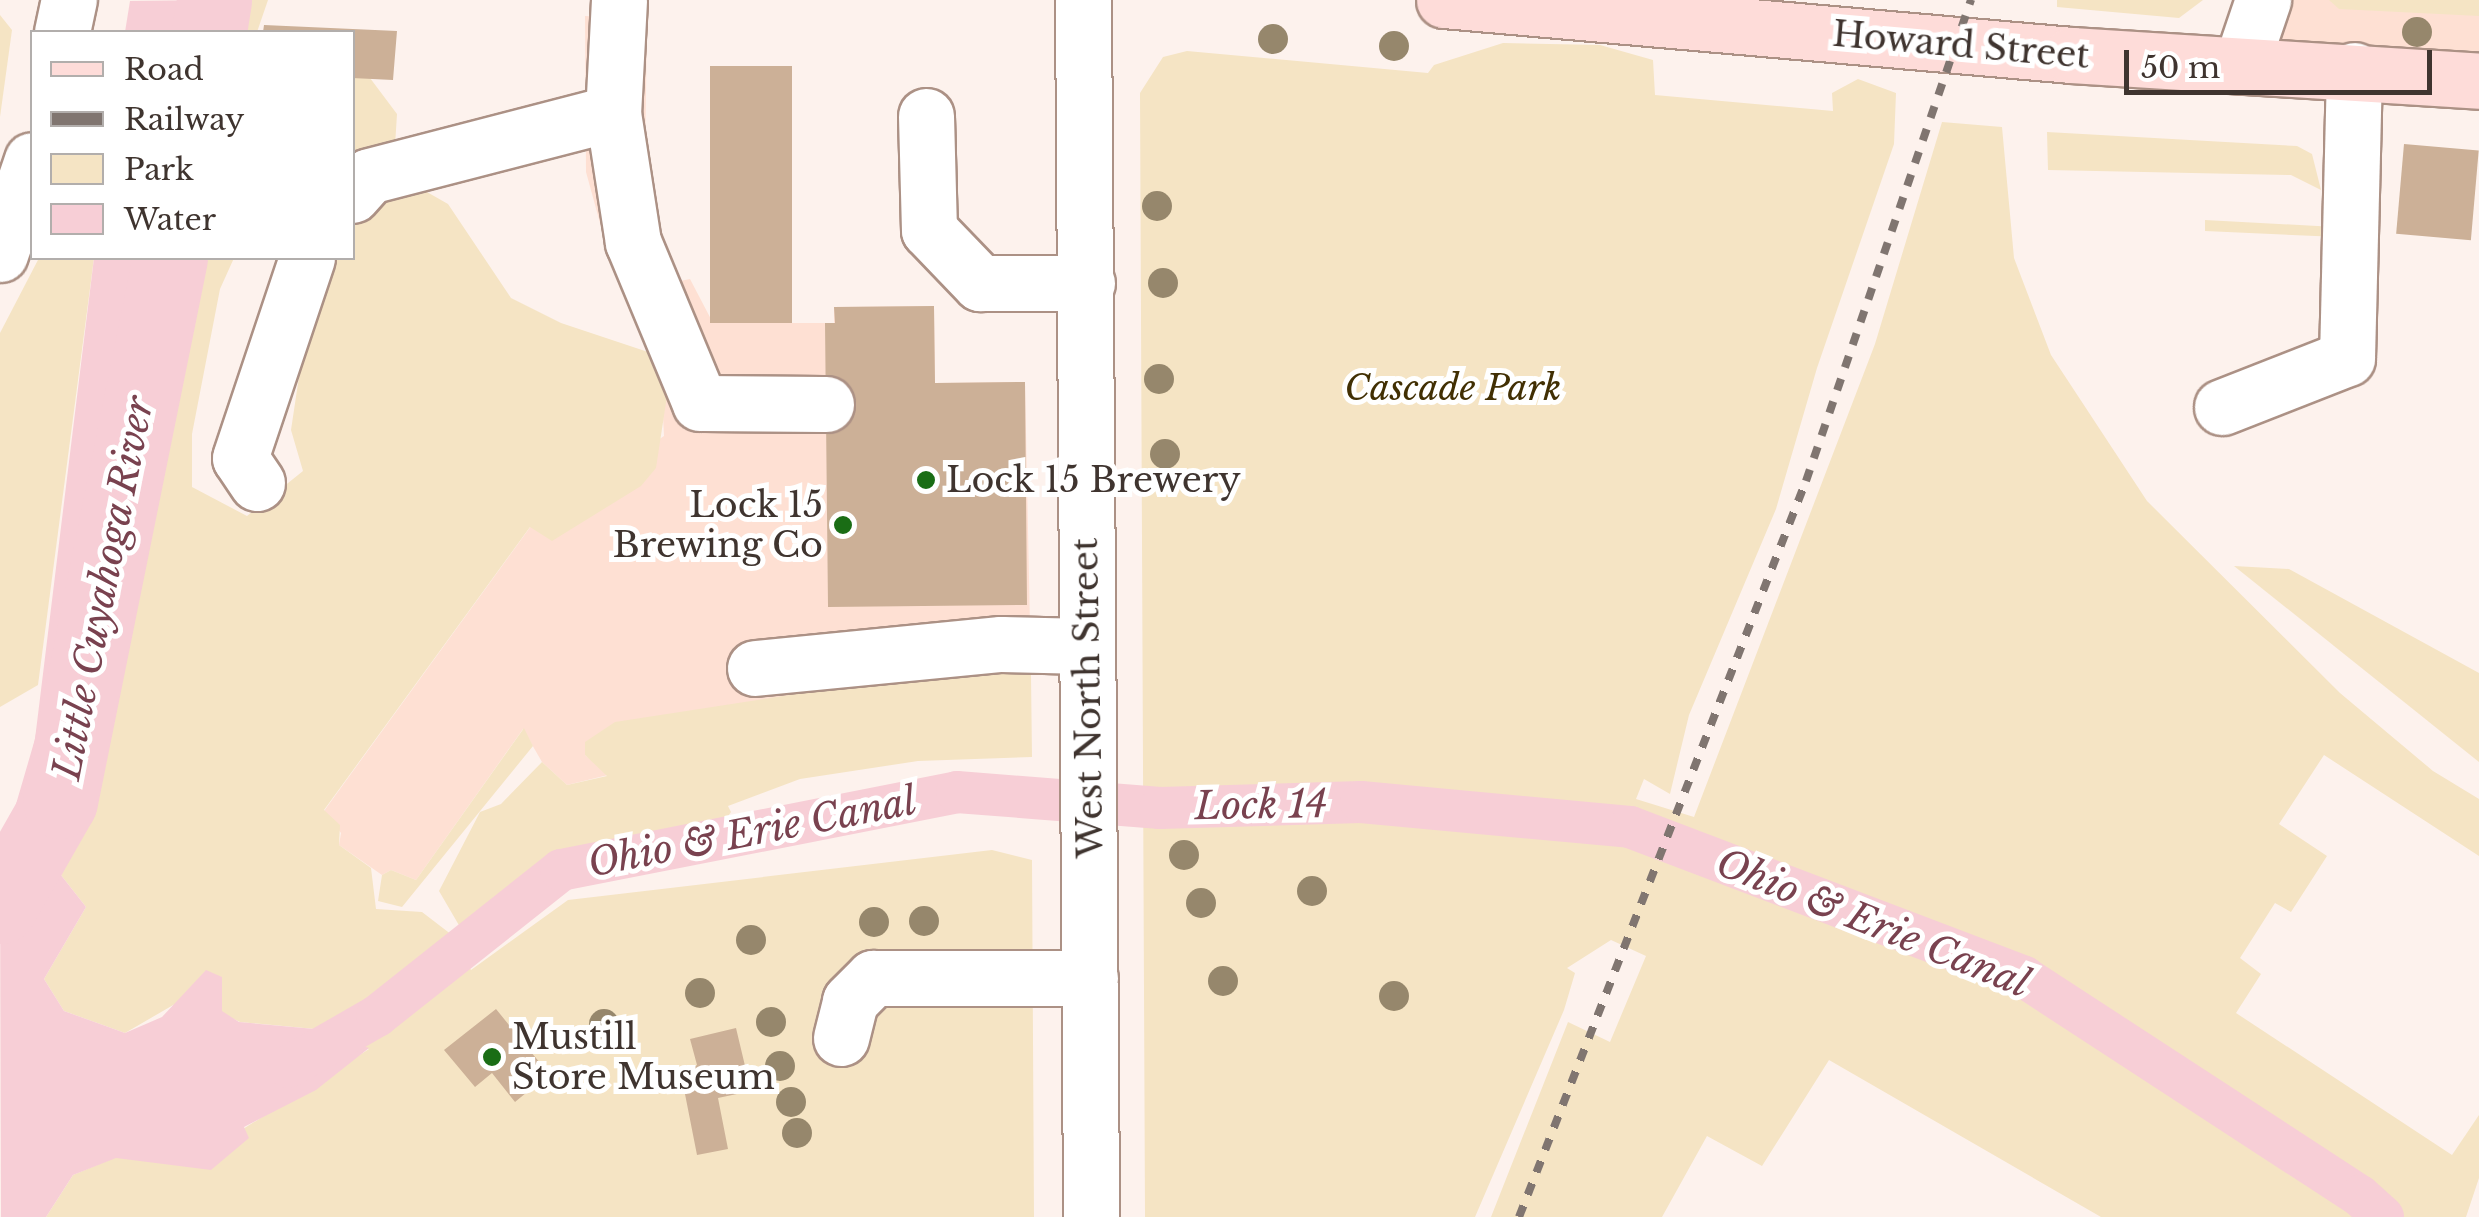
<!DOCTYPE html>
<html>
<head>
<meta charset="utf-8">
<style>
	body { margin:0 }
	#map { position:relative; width:2479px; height:1217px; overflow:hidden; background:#fdf2ed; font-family:"Libre Baskerville",serif }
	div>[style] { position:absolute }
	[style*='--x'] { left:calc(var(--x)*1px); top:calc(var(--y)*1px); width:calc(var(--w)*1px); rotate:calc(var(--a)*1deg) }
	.built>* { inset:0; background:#fee0d3 }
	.green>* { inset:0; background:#f5e4c4 }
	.water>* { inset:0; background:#f7ced6 }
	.canal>* { height:42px; margin:-21px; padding:0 21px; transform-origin:21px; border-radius:21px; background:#f7ced6 }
	.river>* { height:75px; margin:-37.5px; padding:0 37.5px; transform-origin:37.5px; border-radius:37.5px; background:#f7ced6 }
	.building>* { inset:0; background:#ccb097; transform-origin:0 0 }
	.roads { filter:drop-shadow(2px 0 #ac9185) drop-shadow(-2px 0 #ac9185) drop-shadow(0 2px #ac9185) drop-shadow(0 -2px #ac9185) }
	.minor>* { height:55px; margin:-27.5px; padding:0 27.5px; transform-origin:27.5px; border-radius:27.5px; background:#fff }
	.major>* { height:55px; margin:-27.5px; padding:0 27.5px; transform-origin:27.5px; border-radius:27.5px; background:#fedcd9 }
	.rail>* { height:8px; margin-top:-4px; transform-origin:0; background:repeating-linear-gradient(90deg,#807570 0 12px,transparent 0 24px) }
	.trees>* { width:30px; height:30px; margin:-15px; border-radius:50%; background:#96876c }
	.dots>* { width:28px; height:28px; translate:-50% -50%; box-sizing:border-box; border:5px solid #fff; border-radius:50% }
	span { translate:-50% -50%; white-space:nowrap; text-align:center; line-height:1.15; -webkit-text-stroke:10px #fff; paint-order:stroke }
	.street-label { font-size:35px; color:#3f342f }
	.park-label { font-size:35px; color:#412f03; font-style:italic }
	.poi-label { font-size:35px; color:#3f342f }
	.left { translate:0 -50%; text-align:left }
	.right { translate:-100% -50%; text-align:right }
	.water-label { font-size:38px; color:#79424f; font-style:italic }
	.legend { position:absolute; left:30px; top:30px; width:325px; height:230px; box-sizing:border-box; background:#fff; border:2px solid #b2aeac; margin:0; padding:12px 18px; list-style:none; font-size:30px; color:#3f342f }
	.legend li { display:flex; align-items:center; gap:20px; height:50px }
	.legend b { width:50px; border:2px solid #b2aeac }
	.scale { position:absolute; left:2124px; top:50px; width:308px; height:45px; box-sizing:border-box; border:5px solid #3f342f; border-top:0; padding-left:12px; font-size:30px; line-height:35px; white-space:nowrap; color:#3f342f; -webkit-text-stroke:8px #fff; paint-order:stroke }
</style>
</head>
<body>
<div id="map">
	<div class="built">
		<div style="clip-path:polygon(2263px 0,2479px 0,2479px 81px,2242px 65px)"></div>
		<div style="clip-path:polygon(585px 16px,647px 19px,645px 166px,657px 230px,675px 282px,690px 279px,713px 323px,834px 323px,834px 307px,934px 306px,935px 383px,1025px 382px,1031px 675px,1021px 659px,585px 755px,608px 775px,567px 785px,542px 762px,523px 729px,416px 880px,391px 870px,382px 875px,339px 845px,341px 833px,324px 811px,531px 526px,664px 436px,660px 356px,611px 263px,586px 172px)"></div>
	</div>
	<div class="green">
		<div style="clip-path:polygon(214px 0,268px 0,257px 32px,209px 32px)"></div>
		<div style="clip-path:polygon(2057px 0,2203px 0,2179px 18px,2057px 7px)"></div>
		<div style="clip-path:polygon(2329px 0,2479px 0,2479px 16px,2339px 9px)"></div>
		<div style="clip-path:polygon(0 15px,12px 30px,0 117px)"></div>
		<div style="clip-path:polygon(1503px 43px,1600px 45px,1653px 60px,1655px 95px,1833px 111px,1832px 93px,1858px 79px,1896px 93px,1894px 144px,1817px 368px,1776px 509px,1689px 715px,1670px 794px,1644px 779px,1636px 799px,1694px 817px,1875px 344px,1942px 122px,2002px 127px,2014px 258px,2051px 355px,2147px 501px,2340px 693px,2433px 771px,2479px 799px,2479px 856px,2324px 755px,2279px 824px,2327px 856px,2291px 912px,2275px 903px,2240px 958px,2261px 974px,2236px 1013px,2452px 1155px,2479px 1115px,2479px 1178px,2466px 1217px,2101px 1217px,1829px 1060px,1762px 1166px,1707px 1136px,1662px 1217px,1491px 1217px,1568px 1022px,1610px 1042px,1646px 956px,1611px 940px,1567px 968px,1575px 973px,1564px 1010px,1475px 1217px,1145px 1217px,1140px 93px,1163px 57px,1187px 51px,1428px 73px,1434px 65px)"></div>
		<div style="clip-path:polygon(353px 78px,370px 78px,397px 114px,395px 146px,353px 170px)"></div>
		<div style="clip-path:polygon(2047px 132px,2297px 146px,2312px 154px,2321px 190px,2291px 175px,2048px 170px)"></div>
		<div style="clip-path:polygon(390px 171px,448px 204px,511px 298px,561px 323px,660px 356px,667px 396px,656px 468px,641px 486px,552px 541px,530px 527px,324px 810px,340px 825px,339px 845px,371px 868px,376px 909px,422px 912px,452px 935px,471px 970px,568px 900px,992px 850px,1032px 860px,1034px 1217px,46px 1217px,73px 1175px,116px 1157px,185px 1166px,369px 1049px,315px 1029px,240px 1022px,187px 997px,125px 1033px,64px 1011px,44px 979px,86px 907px,57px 870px,60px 801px,168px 258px,234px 258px,220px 289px,192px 434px,192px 487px,247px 516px,303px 471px,291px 430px,306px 330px,330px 258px,352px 258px,353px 225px)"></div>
		<div style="clip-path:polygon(2205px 220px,2335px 227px,2339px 237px,2205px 231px)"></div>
		<div style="clip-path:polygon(39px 258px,94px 258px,38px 685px,0 707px,0 333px)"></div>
		<div style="clip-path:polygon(2234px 566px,2289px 569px,2479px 673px,2479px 762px)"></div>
		<div style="clip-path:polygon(1021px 659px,1031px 675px,1032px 757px,918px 761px,800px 779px,728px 806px,731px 812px,701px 854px,647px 873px,610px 868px,539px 900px,499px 931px,460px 927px,439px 891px,480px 812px,501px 804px,542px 762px,567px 785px,607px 776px,585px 755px,585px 742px,615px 722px)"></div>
		<div style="clip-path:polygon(524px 728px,533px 746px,402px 907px,378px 901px,382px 875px,391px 870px,416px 880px)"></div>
	</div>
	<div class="water">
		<div style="clip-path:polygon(214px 0,209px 32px,125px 32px,130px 1px)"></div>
		<div style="clip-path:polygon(94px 258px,168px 258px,60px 801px,57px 870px,86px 907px,44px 979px,64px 1011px,125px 1033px,162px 1017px,206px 970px,222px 977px,222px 1011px,239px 1022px,315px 1029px,369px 1048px,316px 1090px,244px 1127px,249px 1138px,211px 1170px,116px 1158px,73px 1175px,46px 1217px,1px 1217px,0 859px,35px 739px)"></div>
	</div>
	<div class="canal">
		<div style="--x:288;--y:1067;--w:103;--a:-29.8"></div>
		<div style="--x:377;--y:1016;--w:235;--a:-38.4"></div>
		<div style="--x:561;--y:870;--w:404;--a:-11.1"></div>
		<div style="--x:957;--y:792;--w:204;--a:4.5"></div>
		<div style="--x:1160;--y:808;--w:201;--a:-1.7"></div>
		<div style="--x:1361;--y:802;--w:270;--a:5.3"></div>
		<div style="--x:1630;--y:827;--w:422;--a:20.8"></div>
		<div style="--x:2024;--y:977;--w:401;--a:33.1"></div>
		<div style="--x:2360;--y:1196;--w:31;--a:42"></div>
	</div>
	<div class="river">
		<div style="--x:209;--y:32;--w:32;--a:-81"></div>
		<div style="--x:0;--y:906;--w:121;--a:-60.3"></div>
		<div style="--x:60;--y:801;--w:554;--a:-78.55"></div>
	</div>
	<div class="building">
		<div style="clip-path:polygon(264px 25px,397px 31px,393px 80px,352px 78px,352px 32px,263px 32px)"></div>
		<div style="left:792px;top:66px;width:257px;height:82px;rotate:90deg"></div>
		<div style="left:2404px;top:144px;width:75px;height:90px;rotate:5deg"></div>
		<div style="clip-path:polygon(934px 306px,935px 383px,1025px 382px,1027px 605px,828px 607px,825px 323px,835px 323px,834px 307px)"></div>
		<div style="clip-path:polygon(496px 1009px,549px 1074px,515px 1102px,492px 1073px,475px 1087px,444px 1050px)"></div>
		<div style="clip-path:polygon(736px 1028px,751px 1091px,718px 1098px,728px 1149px,697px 1155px,684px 1089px,690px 1087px,687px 1073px,697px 1065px,690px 1039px)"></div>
	</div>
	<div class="roads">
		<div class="minor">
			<div style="--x:619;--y:0;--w:113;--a:93"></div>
			<div style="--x:613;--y:113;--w:131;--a:81.2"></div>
			<div style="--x:633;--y:242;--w:174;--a:67.4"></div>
			<div style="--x:700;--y:403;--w:126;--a:0.5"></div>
			<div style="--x:1083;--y:0;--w:1217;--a:89.62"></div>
			<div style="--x:62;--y:32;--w:33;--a:-78"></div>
			<div style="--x:2241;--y:65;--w:69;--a:-71.3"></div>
			<div style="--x:926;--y:116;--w:114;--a:88.5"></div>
			<div style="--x:929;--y:230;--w:74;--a:46.1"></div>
			<div style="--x:980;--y:283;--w:107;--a:0"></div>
			<div style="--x:352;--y:195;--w:25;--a:-48"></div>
			<div style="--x:369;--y:176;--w:252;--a:-14.5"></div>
			<div style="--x:0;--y:254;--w:99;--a:-71.2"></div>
			<div style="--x:2222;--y:407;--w:134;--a:-21.4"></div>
			<div style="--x:2347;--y:358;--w:288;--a:-88.6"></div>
			<div style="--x:257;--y:483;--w:30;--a:-124"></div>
			<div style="--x:240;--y:458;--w:211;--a:-71.5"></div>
			<div style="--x:755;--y:668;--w:247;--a:-5.6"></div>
			<div style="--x:1001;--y:644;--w:85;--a:1.3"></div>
			<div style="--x:841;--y:1038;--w:38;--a:-76"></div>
			<div style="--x:850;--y:1001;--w:33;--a:-45"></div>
			<div style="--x:873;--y:978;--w:217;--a:0"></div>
		</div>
		<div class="major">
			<div style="--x:1444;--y:0;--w:629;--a:5.01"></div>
			<div style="--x:2071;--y:55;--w:409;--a:3.6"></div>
		</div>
	</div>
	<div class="rail">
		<div style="--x:1519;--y:1217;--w:790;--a:-68.7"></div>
		<div style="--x:1806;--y:481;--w:509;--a:-71.07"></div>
	</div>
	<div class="trees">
		<div style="left:2417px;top:32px"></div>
		<div style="left:1273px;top:39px"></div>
		<div style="left:1394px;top:46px"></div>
		<div style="left:1157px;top:206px"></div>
		<div style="left:1163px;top:283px"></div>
		<div style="left:1159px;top:379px"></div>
		<div style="left:1165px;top:454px"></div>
		<div style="left:1184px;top:855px"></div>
		<div style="left:1312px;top:891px"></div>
		<div style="left:1201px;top:903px"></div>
		<div style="left:924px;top:921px"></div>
		<div style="left:874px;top:922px"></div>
		<div style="left:751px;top:940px"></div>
		<div style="left:1223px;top:981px"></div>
		<div style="left:700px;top:993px"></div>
		<div style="left:1394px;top:996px"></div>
		<div style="left:771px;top:1022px"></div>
		<div style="left:604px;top:1024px"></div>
		<div style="left:780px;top:1066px"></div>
		<div style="left:791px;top:1102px"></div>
		<div style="left:797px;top:1133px"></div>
	</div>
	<div class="dots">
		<div style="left:926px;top:480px;background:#1a6d15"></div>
		<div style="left:843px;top:525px;background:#1a6d15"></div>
		<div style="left:492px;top:1057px;background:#1a6d15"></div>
	</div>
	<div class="street-label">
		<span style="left:1961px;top:45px;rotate:5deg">Howard Street</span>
		<span style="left:1088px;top:698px;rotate:-91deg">West North Street</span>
	</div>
	<div class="park-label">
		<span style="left:1453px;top:388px">Cascade Park</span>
	</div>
	<div class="poi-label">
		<span class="left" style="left:946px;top:480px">Lock 15 Brewery</span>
		<span class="right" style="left:823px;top:525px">Lock 15<br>Brewing Co</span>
		<span class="left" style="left:512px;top:1057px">Mustill<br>Store Museum</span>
	</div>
	<div class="water-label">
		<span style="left:103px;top:588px;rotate:-79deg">Little Cuyahoga River</span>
		<span style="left:1261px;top:805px;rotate:-1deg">Lock 14</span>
		<span style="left:752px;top:832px;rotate:-11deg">Ohio &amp; Erie Canal</span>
		<span style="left:1873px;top:923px;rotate:22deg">Ohio &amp; Erie Canal</span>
	</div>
	<ul class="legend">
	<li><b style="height:12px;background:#fedcd9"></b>Road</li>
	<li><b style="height:12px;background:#807570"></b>Railway</li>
	<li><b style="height:28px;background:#f5e4c4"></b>Park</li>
	<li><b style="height:28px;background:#f7ced6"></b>Water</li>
	</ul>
	<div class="scale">50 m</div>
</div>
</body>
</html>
